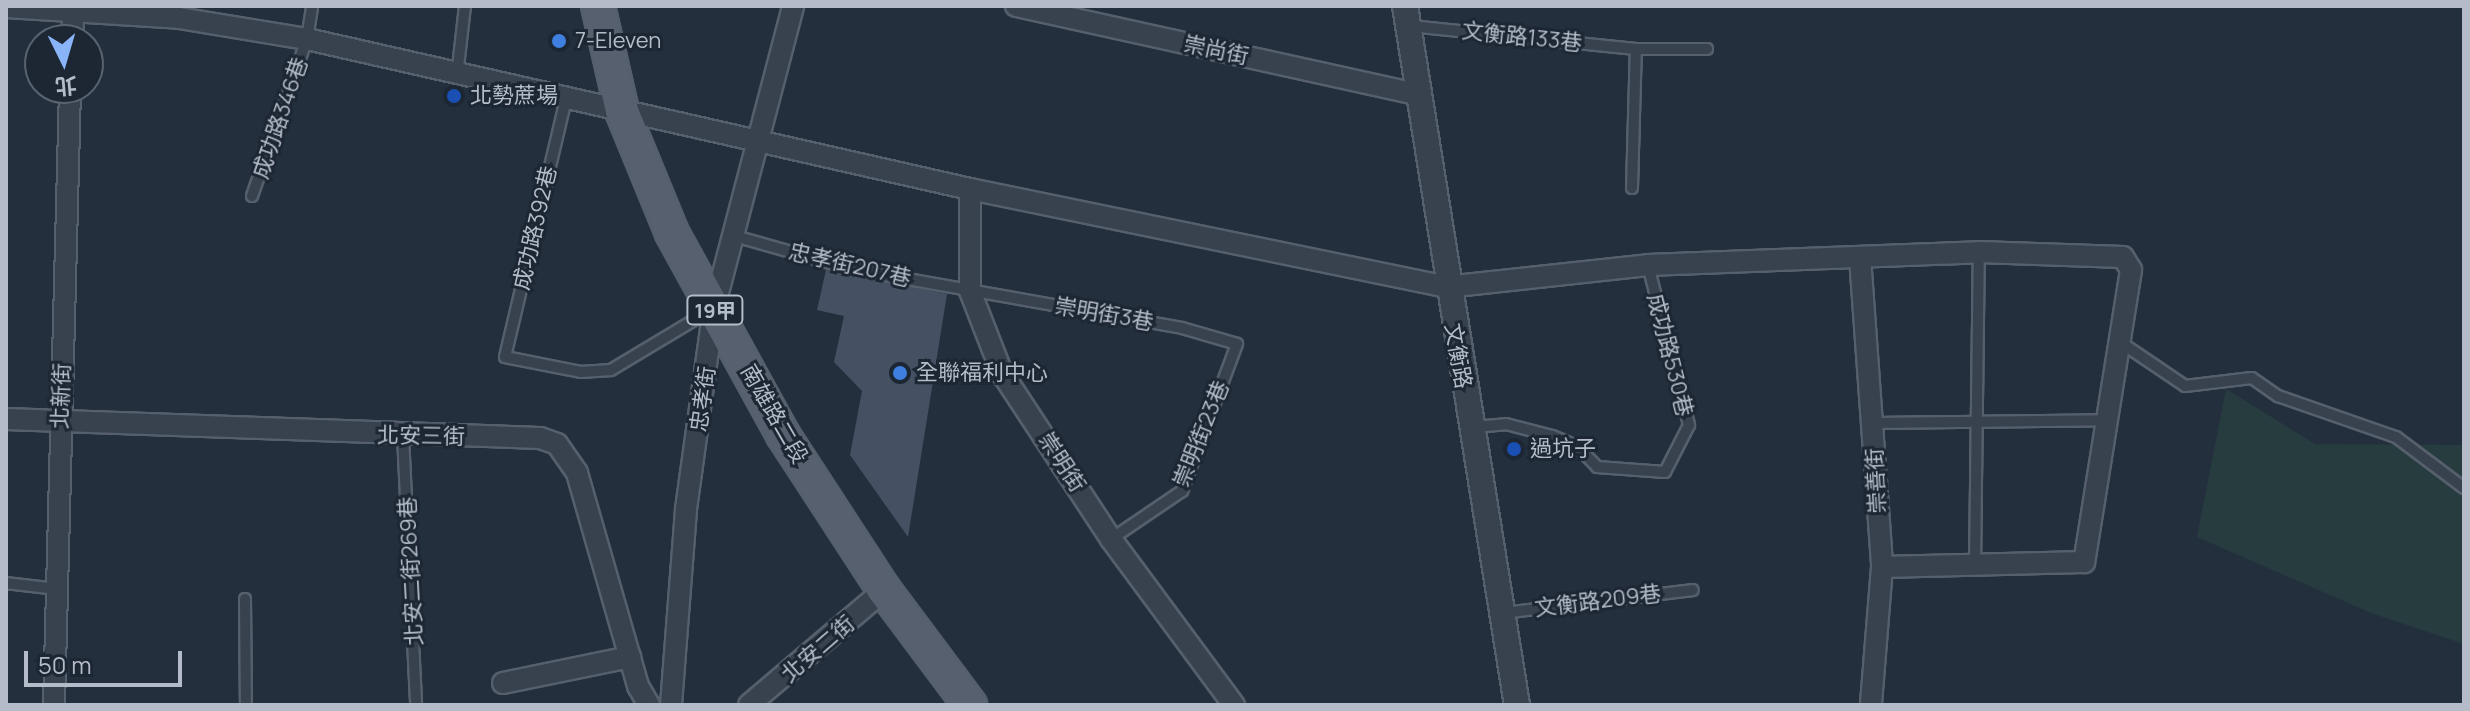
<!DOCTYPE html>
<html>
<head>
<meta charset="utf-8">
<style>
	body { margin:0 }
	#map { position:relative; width:2470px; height:711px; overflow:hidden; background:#242f3e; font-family:Manrope,"Noto Sans TC",sans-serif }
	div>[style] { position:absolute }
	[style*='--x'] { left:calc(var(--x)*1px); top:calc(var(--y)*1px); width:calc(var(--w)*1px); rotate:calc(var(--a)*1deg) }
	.green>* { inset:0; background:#263c3f }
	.building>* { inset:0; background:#455162 }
	.roads { filter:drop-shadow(2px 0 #565f6c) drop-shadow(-2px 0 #565f6c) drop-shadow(0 2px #565f6c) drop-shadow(0 -2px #565f6c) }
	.service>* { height:10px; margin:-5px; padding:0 5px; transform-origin:5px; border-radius:5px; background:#38414e }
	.minor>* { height:20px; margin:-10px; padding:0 10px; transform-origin:10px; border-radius:10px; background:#38414e }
	.tertiary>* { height:24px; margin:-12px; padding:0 12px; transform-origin:12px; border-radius:12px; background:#38414e }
	.primary>* { height:32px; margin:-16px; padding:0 16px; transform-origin:16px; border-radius:16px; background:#56606e }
	.dots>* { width:22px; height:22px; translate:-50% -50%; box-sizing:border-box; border:4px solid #1d2633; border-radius:50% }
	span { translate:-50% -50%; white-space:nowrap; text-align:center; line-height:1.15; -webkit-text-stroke:6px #1d2633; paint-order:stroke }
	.shield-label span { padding:2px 6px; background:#1d2633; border:2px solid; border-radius:6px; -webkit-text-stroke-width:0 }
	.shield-label { font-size:20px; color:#b4bcc9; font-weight:700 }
	.street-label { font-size:22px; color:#b4bcc9 }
	.poi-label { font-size:22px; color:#b4bcc9 }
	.left { translate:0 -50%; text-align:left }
	.frame { position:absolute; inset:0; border:8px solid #b4bcc9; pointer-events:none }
	.north { position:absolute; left:24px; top:24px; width:80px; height:80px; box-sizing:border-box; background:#1d2633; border:2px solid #59626f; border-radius:50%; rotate:175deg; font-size:22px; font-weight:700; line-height:32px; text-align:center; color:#b4bcc9 }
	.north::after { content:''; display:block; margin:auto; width:28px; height:36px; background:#8ab4f8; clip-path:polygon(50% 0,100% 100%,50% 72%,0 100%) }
	.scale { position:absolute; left:24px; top:651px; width:158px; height:36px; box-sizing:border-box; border:4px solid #b4bcc9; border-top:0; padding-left:10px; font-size:24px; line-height:28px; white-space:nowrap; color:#b4bcc9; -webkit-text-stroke:6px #1d2633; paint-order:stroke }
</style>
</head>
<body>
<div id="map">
	<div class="green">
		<div style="clip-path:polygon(2226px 389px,2315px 444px,2464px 445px,2464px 644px,2371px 613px,2197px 537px)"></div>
	</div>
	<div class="building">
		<div style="clip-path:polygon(826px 270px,947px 294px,908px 537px,850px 455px,862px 391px,834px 362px,844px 316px,817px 310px)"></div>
	</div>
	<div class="roads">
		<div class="service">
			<div style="--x:1410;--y:26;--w:227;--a:5.8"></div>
			<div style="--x:1636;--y:49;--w:71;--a:0"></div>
			<div style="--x:457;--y:76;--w:70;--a:-83.5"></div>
			<div style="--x:566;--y:99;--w:265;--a:103.3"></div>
			<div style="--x:505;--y:357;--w:77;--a:11.2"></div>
			<div style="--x:581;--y:372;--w:30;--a:-4"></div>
			<div style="--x:611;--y:370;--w:114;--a:-31"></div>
			<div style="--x:1632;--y:188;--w:139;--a:-88.4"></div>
			<div style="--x:252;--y:196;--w:166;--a:-70.7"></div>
			<div style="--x:307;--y:39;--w:33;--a:-81"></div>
			<div style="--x:731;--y:235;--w:125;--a:15.8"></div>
			<div style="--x:851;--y:269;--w:336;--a:10.1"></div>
			<div style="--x:1182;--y:328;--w:57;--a:16.2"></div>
			<div style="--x:1237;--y:344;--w:157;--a:110.5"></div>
			<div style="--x:1182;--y:491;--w:86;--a:145.9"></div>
			<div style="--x:2120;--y:342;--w:78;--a:34.1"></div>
			<div style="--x:2185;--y:386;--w:67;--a:-6.8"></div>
			<div style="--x:2252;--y:378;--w:32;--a:35"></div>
			<div style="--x:2278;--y:396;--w:125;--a:19.2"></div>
			<div style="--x:2396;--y:437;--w:85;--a:36.9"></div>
			<div style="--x:1873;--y:423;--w:234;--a:-0.7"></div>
			<div style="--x:1474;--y:427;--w:32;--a:-5"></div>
			<div style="--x:1506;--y:424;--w:48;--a:14.6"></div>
			<div style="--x:1552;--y:436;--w:27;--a:22"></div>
			<div style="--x:1577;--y:446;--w:29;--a:46"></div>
			<div style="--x:1597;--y:467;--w:68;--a:4.2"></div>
			<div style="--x:1665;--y:472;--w:53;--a:-62.9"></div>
			<div style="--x:1689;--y:425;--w:165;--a:-104.4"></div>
			<div style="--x:403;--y:436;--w:269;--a:87.2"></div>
			<div style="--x:1975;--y:566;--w:314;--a:-89.3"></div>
			<div style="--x:6;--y:583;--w:51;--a:6.7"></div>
			<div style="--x:245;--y:599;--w:106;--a:89.5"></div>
			<div style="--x:1503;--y:613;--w:191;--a:-6.9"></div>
		</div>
		<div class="minor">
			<div style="--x:1016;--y:6;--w:410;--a:12.4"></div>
			<div style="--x:6;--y:7;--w:173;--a:3.6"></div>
			<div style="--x:179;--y:18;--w:130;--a:9.3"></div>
			<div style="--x:307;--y:39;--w:680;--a:12.75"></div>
			<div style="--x:970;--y:189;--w:486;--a:11.6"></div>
			<div style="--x:1446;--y:287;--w:203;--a:-6.2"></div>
			<div style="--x:1648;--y:265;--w:331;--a:-2.2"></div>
			<div style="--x:1979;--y:252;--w:144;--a:2"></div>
			<div style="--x:2123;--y:257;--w:15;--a:58"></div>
			<div style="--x:2131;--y:270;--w:296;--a:99.1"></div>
			<div style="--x:2084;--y:562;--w:202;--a:178.6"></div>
			<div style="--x:72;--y:40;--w:34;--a:-87"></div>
			<div style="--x:970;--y:189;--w:102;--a:90"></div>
			<div style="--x:970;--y:291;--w:88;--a:68.7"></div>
			<div style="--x:1002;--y:373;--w:199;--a:56.7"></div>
			<div style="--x:1111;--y:539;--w:207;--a:53.5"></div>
			<div style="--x:1860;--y:257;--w:311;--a:85.9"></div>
			<div style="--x:1882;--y:567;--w:138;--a:94.6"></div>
			<div style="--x:6;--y:419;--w:534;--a:2.04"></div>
			<div style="--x:540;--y:438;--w:18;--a:19"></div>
			<div style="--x:557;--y:444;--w:35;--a:55"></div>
			<div style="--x:577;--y:473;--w:222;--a:74"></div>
			<div style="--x:638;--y:686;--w:22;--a:60"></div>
			<div style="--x:503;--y:683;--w:130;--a:-11.6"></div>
			<div style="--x:54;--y:705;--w:617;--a:-88.51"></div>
			<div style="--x:671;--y:705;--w:197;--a:-85.6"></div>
			<div style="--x:686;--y:509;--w:203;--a:-82.1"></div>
			<div style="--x:714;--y:308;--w:312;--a:-75.3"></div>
			<div style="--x:749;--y:705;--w:177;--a:-40.4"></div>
		</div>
		<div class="tertiary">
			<div style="--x:1405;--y:6;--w:708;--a:80.9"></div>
		</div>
		<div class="primary">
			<div style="--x:598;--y:6;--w:108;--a:77.1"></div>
			<div style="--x:622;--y:111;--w:132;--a:67.7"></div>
			<div style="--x:672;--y:233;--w:230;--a:61.2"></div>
			<div style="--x:783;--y:435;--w:185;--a:56.9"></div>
			<div style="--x:884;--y:590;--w:144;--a:53.2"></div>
		</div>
	</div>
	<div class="dots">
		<div style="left:559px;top:41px;background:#3f7fe0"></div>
		<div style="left:454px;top:96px;background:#1a4fb4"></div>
		<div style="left:900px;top:373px;background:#3f7fe0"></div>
		<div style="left:1514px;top:449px;background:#1a4fb4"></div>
	</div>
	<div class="shield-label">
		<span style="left:715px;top:310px">19甲</span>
	</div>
	<div class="street-label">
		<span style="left:1522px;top:37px;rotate:6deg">文衡路133巷</span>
		<span style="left:1216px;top:50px;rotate:12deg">崇尚街</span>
		<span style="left:280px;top:118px;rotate:-71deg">成功路346巷</span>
		<span style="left:535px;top:228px;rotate:-77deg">成功路392巷</span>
		<span style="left:850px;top:265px;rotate:13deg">忠孝街207巷</span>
		<span style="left:1104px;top:314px;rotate:10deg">崇明街3巷</span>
		<span style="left:1670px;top:355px;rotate:76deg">成功路530巷</span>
		<span style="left:1458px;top:356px;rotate:80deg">文衡路</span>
		<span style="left:61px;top:396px;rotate:-88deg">北新街</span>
		<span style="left:703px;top:399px;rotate:-82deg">忠孝街</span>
		<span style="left:774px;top:414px;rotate:60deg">南雄路二段</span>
		<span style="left:1201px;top:434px;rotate:-68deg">崇明街23巷</span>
		<span style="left:421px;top:436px;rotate:1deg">北安三街</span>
		<span style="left:1062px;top:462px;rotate:57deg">崇明街</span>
		<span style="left:1876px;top:481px;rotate:-93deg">崇善街</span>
		<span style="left:411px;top:571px;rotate:-93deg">北安二街269巷</span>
		<span style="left:1598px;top:601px;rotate:-7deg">文衡路209巷</span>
		<span style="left:818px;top:649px;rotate:-41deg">北安二街</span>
	</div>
	<div class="poi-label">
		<span class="left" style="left:575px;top:41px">7-Eleven</span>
		<span class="left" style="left:470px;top:96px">北勢蔗場</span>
		<span class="left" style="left:916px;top:373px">全聯福利中心</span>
		<span class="left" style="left:1530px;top:449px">過坑子</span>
	</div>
	<div class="frame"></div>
	<div class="north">北</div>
	<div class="scale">50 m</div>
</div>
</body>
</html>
